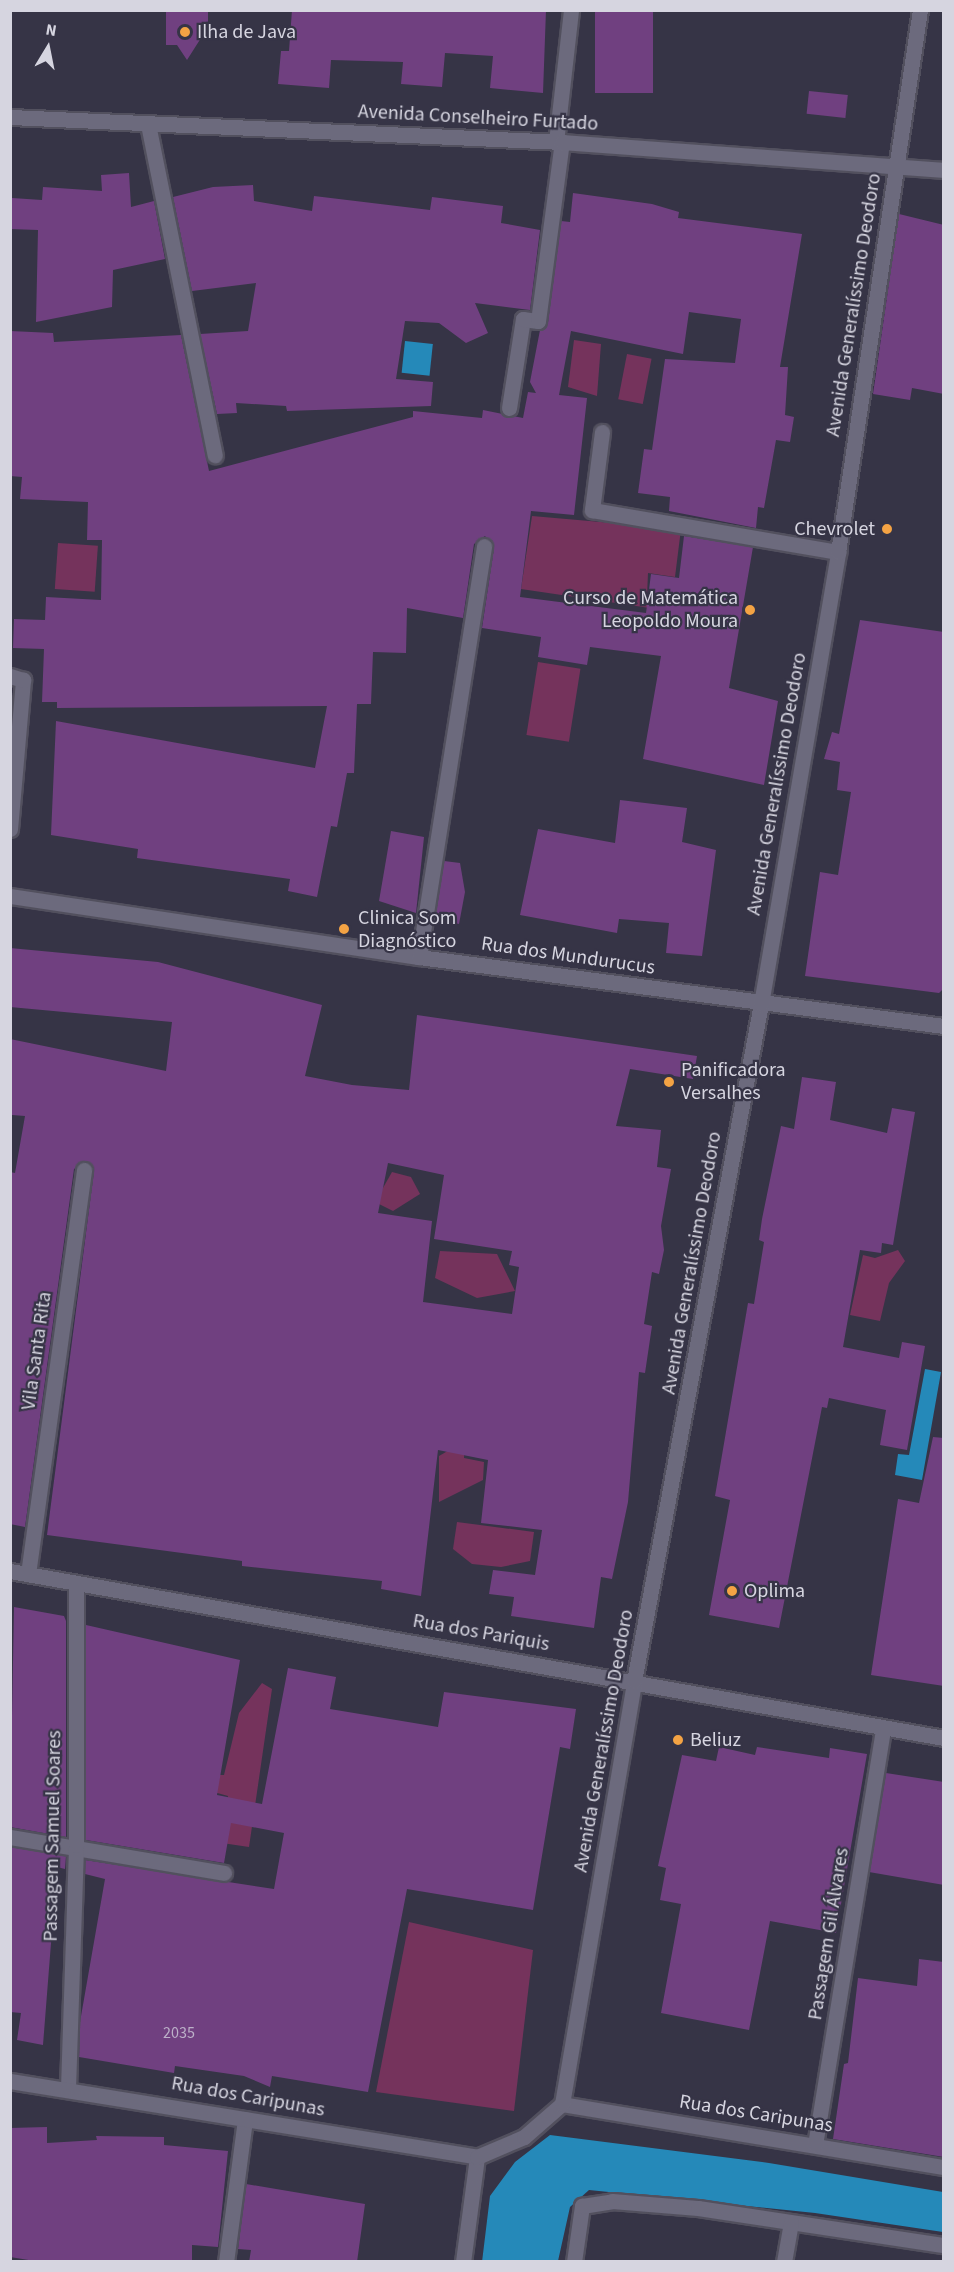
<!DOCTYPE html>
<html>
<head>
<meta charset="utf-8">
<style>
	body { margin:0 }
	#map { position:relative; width:954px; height:2272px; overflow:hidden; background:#363446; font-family:"Source Sans 3",sans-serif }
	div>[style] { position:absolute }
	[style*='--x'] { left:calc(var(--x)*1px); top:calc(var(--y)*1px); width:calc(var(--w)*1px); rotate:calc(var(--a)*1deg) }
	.green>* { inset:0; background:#75335c; transform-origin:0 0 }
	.water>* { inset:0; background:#2589b9; transform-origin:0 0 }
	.building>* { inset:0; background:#704080; transform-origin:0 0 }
	.roads { filter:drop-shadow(2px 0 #52505e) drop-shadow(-2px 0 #52505e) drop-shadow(0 2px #52505e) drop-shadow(0 -2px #52505e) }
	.lane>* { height:15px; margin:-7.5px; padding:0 7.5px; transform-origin:7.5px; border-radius:7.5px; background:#6c6a7d }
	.street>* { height:15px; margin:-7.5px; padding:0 7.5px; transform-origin:7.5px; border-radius:7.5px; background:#6c6a7d }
	.secondary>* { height:15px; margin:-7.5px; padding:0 7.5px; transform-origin:7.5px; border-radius:7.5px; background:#6c6a7d }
	.dots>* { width:16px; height:16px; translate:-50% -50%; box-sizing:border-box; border:3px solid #363446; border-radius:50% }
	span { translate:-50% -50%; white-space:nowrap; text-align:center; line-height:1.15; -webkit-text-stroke:4.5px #363446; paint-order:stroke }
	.number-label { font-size:16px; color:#bcb0c8 }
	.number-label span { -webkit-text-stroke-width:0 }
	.poi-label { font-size:20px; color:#d6d5e0 }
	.left { translate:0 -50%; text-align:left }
	.right { translate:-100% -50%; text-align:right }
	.street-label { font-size:20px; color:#d6d5e0 }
	.frame { position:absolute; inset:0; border:12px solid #d6d5e0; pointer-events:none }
	.north { position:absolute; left:18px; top:18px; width:60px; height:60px; -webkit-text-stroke:4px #363446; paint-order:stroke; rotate:10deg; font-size:16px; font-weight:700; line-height:24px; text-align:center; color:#d6d5e0 }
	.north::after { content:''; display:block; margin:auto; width:21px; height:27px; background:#d6d5e0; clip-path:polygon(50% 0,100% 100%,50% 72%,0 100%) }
</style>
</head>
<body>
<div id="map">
	<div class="green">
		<div style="clip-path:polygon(574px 340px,601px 344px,597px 396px,568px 387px)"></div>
		<div style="left:627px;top:354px;width:25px;height:46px;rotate:11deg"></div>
		<div style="clip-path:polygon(532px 516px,681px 529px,675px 577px,648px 573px,647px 597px,671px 602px,670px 611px,521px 589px)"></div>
		<div style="left:58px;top:543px;width:40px;height:46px;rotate:4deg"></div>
		<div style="left:538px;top:662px;width:43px;height:74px;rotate:9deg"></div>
		<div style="clip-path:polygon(392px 1172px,411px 1177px,420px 1194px,393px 1211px,375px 1202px)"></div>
		<div style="clip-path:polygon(898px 1250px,905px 1261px,889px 1283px,880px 1321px,850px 1315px,863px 1255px,875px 1258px)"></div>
		<div style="clip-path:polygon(440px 1251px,497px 1254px,515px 1291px,477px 1298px,435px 1278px)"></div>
		<div style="clip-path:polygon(465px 1441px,464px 1458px,484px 1462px,483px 1480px,439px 1502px,439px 1456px)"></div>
		<div style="clip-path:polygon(457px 1522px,534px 1532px,530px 1561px,501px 1567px,472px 1564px,453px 1549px)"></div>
		<div style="clip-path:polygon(262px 1683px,272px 1689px,249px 1847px,222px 1843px,228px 1796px,203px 1789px,209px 1775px,224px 1775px,239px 1713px)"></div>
		<div style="clip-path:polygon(409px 1922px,533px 1950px,514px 2111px,376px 2092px)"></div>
	</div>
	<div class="water">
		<div style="left:405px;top:341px;width:28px;height:32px;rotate:6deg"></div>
		<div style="clip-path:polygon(925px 1369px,941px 1372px,922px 1480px,895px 1475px,898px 1454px,909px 1455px)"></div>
		<div style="clip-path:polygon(550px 2135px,769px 2163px,943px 2192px,943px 2232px,815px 2213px,589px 2190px,570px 2207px,558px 2261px,482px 2262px,490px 2196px,515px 2162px)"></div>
	</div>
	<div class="building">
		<div style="clip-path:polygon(166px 10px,208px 10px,208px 27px,187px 60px,177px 45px,166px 45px)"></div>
		<div style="clip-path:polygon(292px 10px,546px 10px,543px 93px,490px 88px,493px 56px,445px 53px,442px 87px,401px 84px,403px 62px,331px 60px,329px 88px,278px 84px,281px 51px,289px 51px)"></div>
		<div style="left:595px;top:10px;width:58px;height:83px"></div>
		<div style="left:809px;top:91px;width:39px;height:23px;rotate:6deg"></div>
		<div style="clip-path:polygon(129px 173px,131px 207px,154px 201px,165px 259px,113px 270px,112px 307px,36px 322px,38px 230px,10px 229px,12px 198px,42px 200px,43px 187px,102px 191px,101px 175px)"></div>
		<div style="clip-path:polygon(253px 185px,254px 201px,312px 211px,314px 196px,430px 210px,432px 197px,503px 206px,501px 223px,540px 230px,530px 310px,475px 303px,488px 333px,466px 343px,439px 323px,405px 321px,396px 379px,433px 382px,431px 406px,287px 411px,286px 406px,236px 403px,237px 413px,217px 414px,200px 334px,248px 331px,256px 283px,192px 291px,173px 197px,213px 187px)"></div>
		<div style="clip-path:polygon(573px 193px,652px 204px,679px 212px,678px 218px,802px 234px,780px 367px,788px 367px,785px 415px,794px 417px,790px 442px,776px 440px,764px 508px,758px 507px,756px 528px,669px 511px,670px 497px,638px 493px,644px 449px,652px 450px,665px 359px,735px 363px,741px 319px,689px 312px,683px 354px,571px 331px,559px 395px,587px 398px,574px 515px,531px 511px,520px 597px,646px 613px,651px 574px,679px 578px,684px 536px,753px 547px,729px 688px,778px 701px,764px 785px,643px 759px,661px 656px,590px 647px,587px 665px,538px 657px,541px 637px,482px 628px,494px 548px,485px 536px,474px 544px,463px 618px,407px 608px,406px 653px,373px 652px,371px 704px,357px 704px,354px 773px,347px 773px,337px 827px,331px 826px,317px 897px,288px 891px,290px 879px,137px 858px,138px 849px,51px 835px,56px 721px,315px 768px,327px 706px,57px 708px,57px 702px,42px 702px,44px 649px,13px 648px,14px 619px,45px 620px,46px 597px,101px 600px,102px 540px,87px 540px,88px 502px,20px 499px,22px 477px,10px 476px,10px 331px,53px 333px,54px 342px,181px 335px,209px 471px,413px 417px,413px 411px,482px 418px,483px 410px,523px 418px,528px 392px,536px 393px,530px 382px,540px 330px,548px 322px,561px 221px,570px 222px)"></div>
		<div style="clip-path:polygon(899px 214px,944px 225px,944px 394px,912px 388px,910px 400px,873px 394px)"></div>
		<div style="clip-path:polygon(860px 620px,944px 632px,944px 988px,939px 993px,805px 976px,820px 872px,838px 875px,851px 792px,837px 790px,840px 762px,824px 759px,832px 732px,839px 734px)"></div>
		<div style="clip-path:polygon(620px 800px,687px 808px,682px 842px,716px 850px,702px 956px,666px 953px,669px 923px,619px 919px,617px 933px,520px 915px,538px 829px,615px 843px)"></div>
		<div style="clip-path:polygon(391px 831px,424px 837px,416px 913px,379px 901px)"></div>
		<div style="clip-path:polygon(444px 861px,460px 863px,465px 892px,459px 924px,435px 919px)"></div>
		<div style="clip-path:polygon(evenodd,10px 948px,158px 962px,322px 1005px,305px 1076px,352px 1085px,409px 1090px,417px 1015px,697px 1056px,693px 1079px,630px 1069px,616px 1126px,661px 1130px,657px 1167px,671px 1169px,661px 1226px,664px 1250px,659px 1274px,652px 1272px,644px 1324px,652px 1326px,645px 1373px,639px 1372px,628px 1502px,612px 1579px,601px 1577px,594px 1628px,511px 1616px,514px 1597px,489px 1594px,493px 1570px,535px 1575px,542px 1530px,481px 1523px,488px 1460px,438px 1450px,421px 1596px,381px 1589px,382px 1581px,242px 1566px,242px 1561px,47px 1535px,94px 1171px,86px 1161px,74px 1169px,25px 1527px,10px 1524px,10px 1172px,15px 1173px,25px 1116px,12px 1115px,10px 1039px,166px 1071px,172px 1022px,10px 1007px,10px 948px,388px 1163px,444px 1175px,434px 1239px,512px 1251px,509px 1265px,519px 1267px,512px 1314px,423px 1302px,432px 1221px,378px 1213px,388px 1163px)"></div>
		<div style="clip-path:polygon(802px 1077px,836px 1082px,830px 1120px,887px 1133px,892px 1108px,915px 1112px,893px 1245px,882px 1243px,881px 1253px,860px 1250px,843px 1347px,899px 1358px,902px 1342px,925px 1346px,907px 1450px,880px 1445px,886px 1410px,829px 1398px,827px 1408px,822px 1407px,779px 1628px,709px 1615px,730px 1500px,715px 1496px,748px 1303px,754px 1304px,764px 1242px,759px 1240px,762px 1219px,781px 1126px,794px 1129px)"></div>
		<div style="clip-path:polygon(933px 1437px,944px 1438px,944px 1686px,871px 1675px,898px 1499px,919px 1503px)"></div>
		<div style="clip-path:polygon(14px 1607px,64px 1616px,66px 1621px,66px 1837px,10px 1827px)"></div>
		<div style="clip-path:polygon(86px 1625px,240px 1660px,217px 1795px,262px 1804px,288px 1668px,336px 1677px,330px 1709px,438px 1727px,444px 1692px,576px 1709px,570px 1749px,560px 1747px,533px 1910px,407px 1889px,368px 2092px,272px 2076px,270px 2087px,244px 2076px,175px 2066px,174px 2073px,79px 2057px,80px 2022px,105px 1879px,85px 1874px,85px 1860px,274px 1889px,284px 1833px,231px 1823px,224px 1863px,86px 1840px)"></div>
		<div style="clip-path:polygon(719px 1747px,755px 1755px,757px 1747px,829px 1758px,830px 1748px,867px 1754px,836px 1933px,770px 1921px,749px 2030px,661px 2013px,681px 1904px,660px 1900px,666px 1868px,658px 1866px,682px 1755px,716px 1761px)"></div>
		<div style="clip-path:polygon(886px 1773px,944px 1782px,944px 1885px,869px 1872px)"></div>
		<div style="clip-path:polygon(10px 1847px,66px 1856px,65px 1869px,57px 1867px,43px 2045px,17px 2040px,21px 2013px,10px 2012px)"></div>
		<div style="clip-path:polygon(919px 1959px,944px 1962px,944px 2157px,833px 2139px,844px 2064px,848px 2063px,858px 1978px,917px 1986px)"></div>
		<div style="clip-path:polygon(47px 2127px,47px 2143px,97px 2140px,96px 2136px,164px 2137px,164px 2145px,228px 2151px,218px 2247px,192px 2245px,192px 2262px,41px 2262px,10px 2257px,10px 2128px)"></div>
		<div style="clip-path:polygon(246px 2184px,365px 2204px,357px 2262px,249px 2262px,251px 2250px,238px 2249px)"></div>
	</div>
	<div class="roads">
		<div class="lane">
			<div style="--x:556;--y:142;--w:133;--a:-83.5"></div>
			<div style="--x:10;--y:829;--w:150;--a:-85"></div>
		</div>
		<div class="street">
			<div style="--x:148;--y:124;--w:338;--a:78.6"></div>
			<div style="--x:509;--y:408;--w:90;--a:-81.1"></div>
			<div style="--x:523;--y:319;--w:15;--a:8"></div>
			<div style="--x:538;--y:321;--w:181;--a:-82.4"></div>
			<div style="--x:602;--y:432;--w:79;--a:97.3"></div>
			<div style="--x:592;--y:510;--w:250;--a:9.7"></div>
			<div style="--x:10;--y:676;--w:14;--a:17"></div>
			<div style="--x:419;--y:957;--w:416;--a:-81"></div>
			<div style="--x:28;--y:1574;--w:408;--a:-82.1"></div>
			<div style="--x:10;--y:1837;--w:217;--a:9.5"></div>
			<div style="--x:68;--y:2088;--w:243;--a:-88.1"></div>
			<div style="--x:76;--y:1845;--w:261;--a:-90"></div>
			<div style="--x:562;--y:2104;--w:387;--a:9.4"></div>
			<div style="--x:815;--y:2145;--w:422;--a:-80.7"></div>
			<div style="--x:226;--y:2262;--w:144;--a:-82.4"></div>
			<div style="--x:463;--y:2262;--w:106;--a:-82.4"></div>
			<div style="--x:574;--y:2262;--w:57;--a:-81.9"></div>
			<div style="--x:582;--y:2206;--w:30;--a:-9"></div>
			<div style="--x:612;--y:2201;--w:86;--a:4.7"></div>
			<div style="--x:698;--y:2208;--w:249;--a:8.6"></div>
			<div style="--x:784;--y:2262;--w:40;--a:-80"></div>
		</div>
		<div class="secondary">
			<div style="--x:10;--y:117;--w:553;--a:2.59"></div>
			<div style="--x:562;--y:142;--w:383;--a:4.2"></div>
			<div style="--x:10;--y:896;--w:414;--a:8.5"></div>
			<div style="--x:419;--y:957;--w:530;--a:7.49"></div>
			<div style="--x:10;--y:1571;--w:949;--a:10.14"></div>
			<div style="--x:10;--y:2081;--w:473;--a:9.2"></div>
			<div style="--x:477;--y:2157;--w:51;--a:-23.1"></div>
			<div style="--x:524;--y:2137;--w:50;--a:-41"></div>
			<div style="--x:562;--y:2104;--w:429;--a:-80.3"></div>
			<div style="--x:634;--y:1681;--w:689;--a:-79.38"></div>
			<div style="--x:761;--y:1004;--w:459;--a:-80.3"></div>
			<div style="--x:838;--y:552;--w:548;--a:-81.4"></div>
		</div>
	</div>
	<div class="dots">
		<div style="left:185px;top:32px;background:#f4a344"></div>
		<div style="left:887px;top:529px;background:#f4a344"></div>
		<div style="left:750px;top:610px;background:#f4a344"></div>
		<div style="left:344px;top:929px;background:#f4a344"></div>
		<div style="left:669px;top:1082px;background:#f4a344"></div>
		<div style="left:732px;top:1591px;background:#f4a344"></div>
		<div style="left:678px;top:1740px;background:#f4a344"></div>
	</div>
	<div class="number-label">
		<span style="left:179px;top:2033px">2035</span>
	</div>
	<div class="poi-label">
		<span class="left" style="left:197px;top:32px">Ilha de Java</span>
		<span class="right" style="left:875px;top:529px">Chevrolet</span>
		<span class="right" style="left:738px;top:610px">Curso de Matemática<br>Leopoldo Moura</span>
		<span class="left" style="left:358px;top:930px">Clinica Som<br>Diagnóstico</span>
		<span class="left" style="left:681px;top:1082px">Panificadora<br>Versalhes</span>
		<span class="left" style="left:744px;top:1591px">Oplima</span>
		<span class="left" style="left:690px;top:1740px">Beliuz</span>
	</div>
	<div class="street-label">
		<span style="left:478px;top:118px;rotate:3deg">Avenida Conselheiro Furtado</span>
		<span style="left:854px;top:305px;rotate:-81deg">Avenida Generalíssimo Deodoro</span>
		<span style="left:777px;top:784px;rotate:-80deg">Avenida Generalíssimo Deodoro</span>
		<span style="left:568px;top:956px;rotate:8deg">Rua dos Mundurucus</span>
		<span style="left:692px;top:1263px;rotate:-80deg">Avenida Generalíssimo Deodoro</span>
		<span style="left:37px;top:1351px;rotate:-82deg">Vila Santa Rita</span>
		<span style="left:481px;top:1633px;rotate:10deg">Rua dos Pariquis</span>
		<span style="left:604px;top:1741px;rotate:-80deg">Avenida Generalíssimo Deodoro</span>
		<span style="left:53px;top:1836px;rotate:-89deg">Passagem Samuel Soares</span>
		<span style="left:829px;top:1934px;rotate:-81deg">Passagem Gil Álvares</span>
		<span style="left:248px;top:2097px;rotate:10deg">Rua dos Caripunas</span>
		<span style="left:756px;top:2114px;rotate:9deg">Rua dos Caripunas</span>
	</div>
	<div class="frame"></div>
	<div class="north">N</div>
</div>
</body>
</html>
